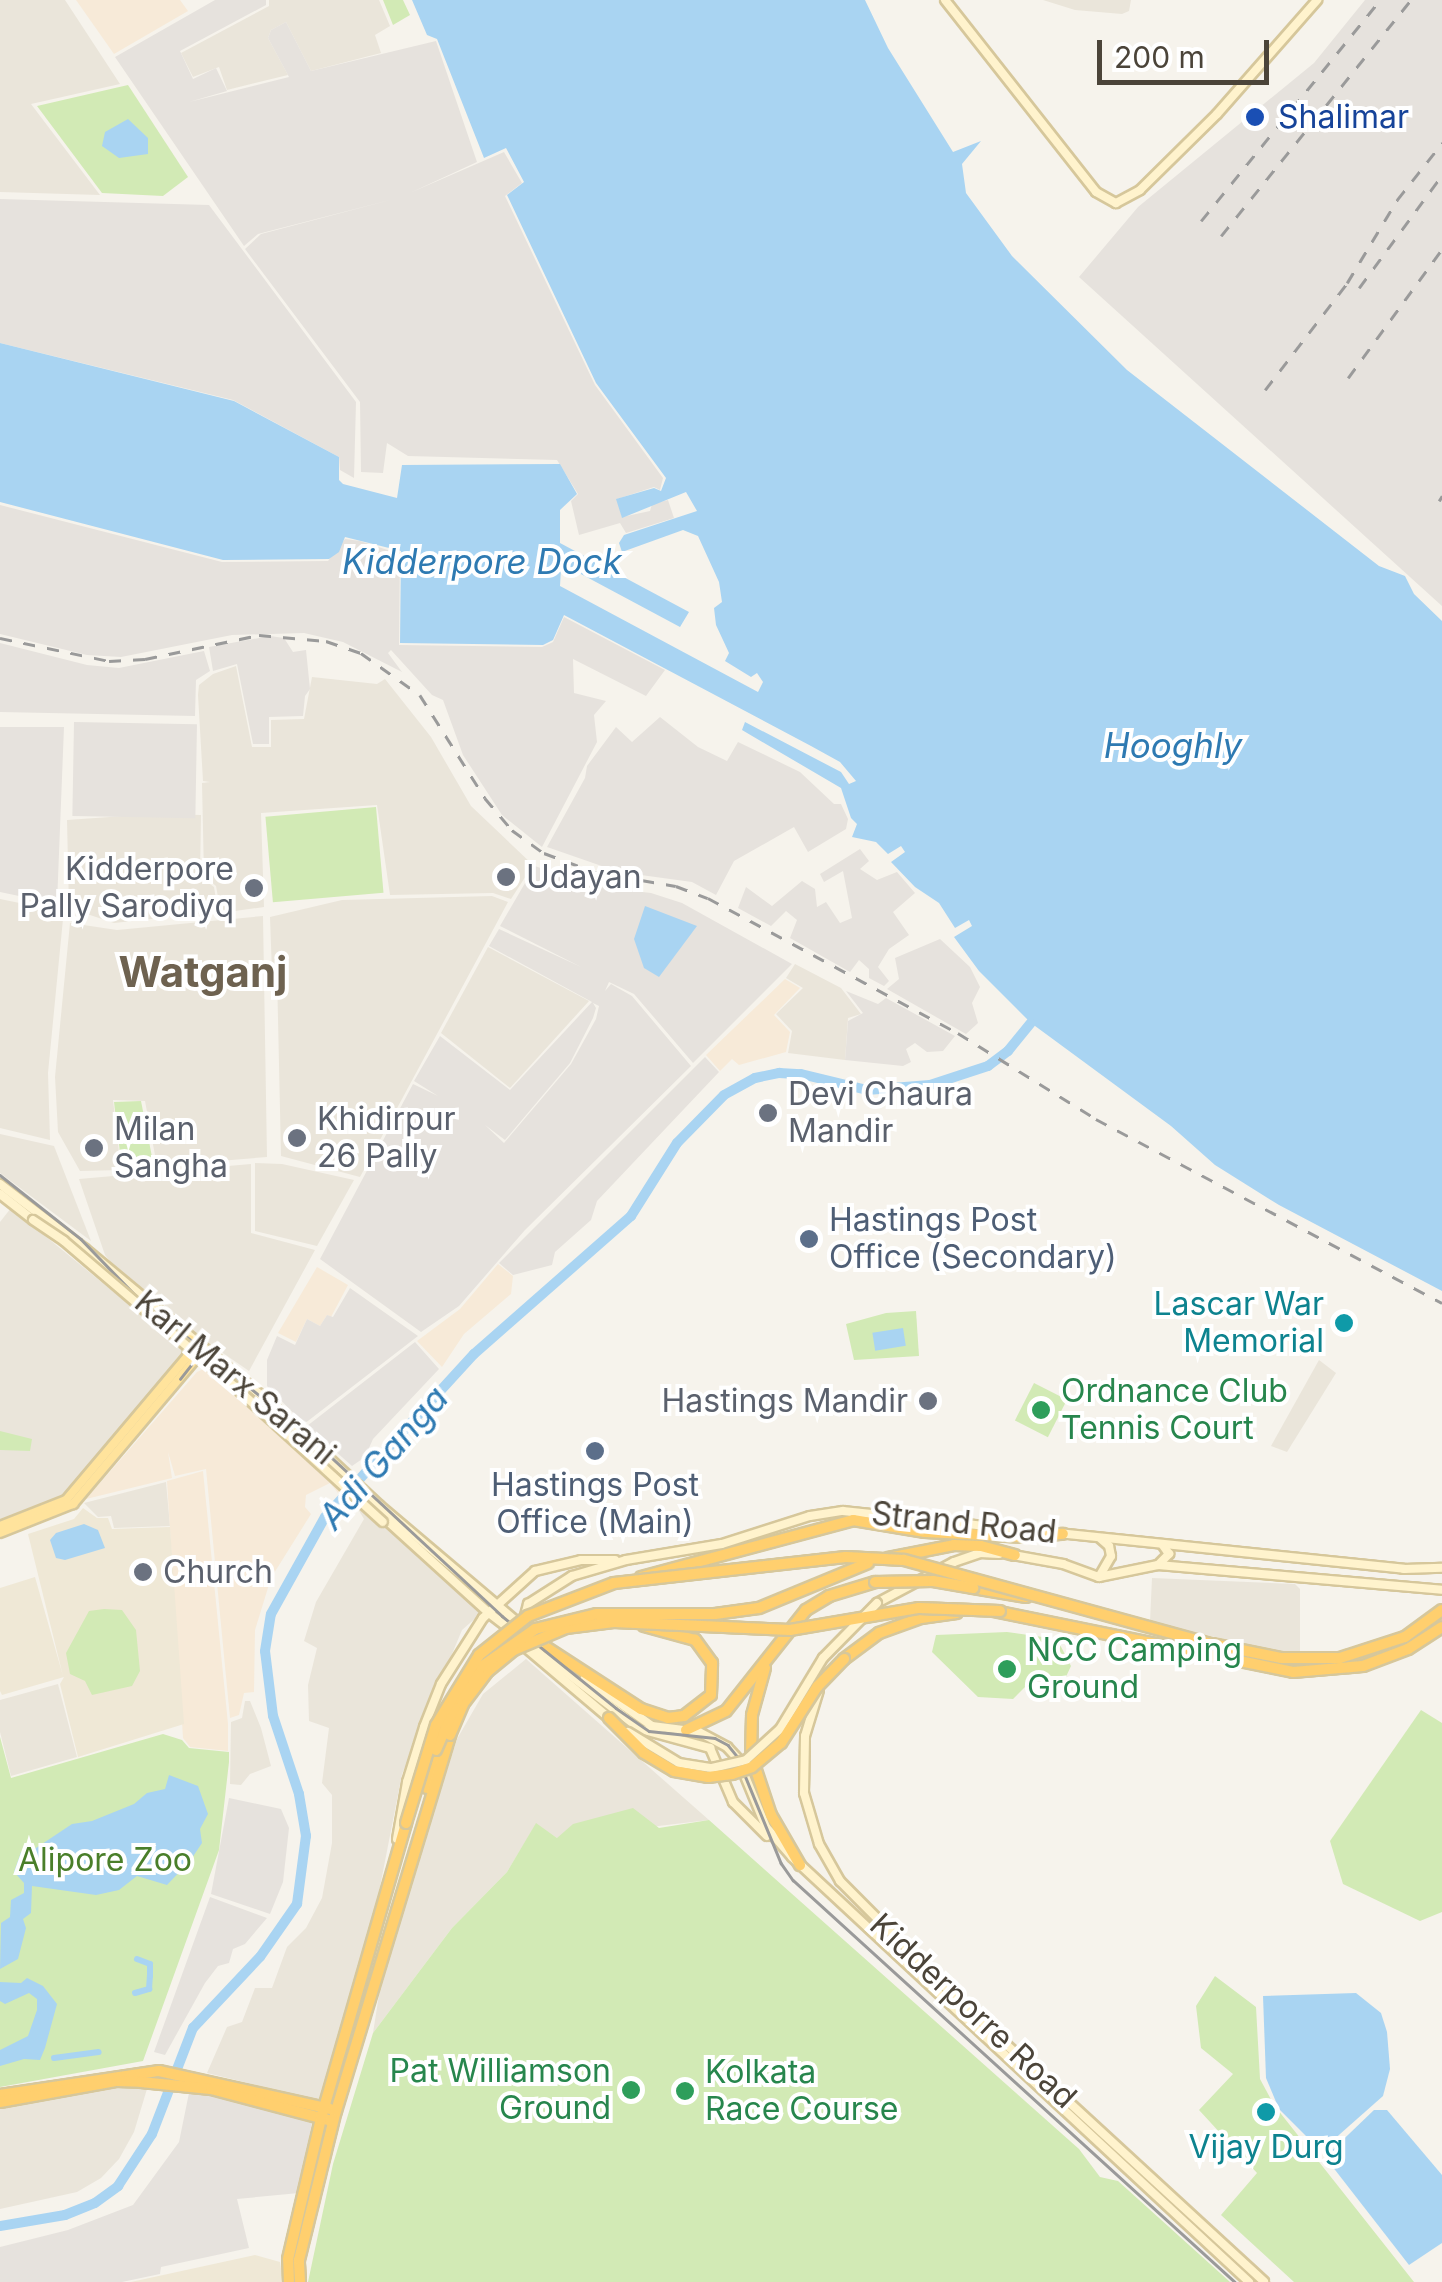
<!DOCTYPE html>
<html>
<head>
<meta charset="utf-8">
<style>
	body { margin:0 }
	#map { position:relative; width:1442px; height:2282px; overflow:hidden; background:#f6f3ec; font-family:Inter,sans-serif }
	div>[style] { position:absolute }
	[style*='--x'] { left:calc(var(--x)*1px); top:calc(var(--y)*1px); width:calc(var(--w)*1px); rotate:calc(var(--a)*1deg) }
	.residential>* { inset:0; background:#eae5da }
	.commercial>* { inset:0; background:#f7ead8 }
	.industrial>* { inset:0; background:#e6e2dd; transform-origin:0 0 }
	.education>* { inset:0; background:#efe8d6 }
	.green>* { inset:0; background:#d2eab5; transform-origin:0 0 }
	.water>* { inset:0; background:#a9d4f2; transform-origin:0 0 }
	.canal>* { height:6px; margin:-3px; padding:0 3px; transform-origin:3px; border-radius:3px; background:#a9d4f2 }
	.river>* { height:10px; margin:-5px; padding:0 5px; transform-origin:5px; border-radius:5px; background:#a9d4f2 }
	.roads { filter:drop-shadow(2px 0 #d6c79b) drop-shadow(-2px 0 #d6c79b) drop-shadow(0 2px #d6c79b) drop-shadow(0 -2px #d6c79b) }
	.secondary>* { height:8px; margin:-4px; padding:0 4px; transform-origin:4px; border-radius:4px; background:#fff3cd }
	.primary>* { height:8px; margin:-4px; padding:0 4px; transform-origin:4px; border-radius:4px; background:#ffe39c }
	.highway>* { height:10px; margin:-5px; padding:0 5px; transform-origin:5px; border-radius:5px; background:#ffcf6e }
	.tram>* { height:2.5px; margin:-1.25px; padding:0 1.25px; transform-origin:1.25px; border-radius:1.25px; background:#9a9a9a }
	.rail>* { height:2.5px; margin-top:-1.25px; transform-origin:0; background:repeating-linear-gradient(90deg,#9a9a9a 0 12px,transparent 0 24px) }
	.bridges { filter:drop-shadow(2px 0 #d6c79b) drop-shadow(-2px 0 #d6c79b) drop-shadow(0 2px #d6c79b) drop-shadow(0 -2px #d6c79b) }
	.secondary-bridge>* { height:8px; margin:-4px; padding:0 4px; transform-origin:4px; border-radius:4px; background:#fff3cd }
	.highway-bridge>* { height:10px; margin:-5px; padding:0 5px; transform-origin:5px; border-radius:5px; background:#ffcf6e }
	.dots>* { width:28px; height:28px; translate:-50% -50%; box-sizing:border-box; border:5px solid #fff; border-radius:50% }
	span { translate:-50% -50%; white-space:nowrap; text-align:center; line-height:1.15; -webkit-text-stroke:8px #fff; paint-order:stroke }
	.transit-label { font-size:32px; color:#164399 }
	.left { translate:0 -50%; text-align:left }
	.worship-label { font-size:32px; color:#5b616d }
	.right { translate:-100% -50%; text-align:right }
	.service-label { font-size:32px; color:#4e5e75 }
	.culture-label { font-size:32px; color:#0d838f }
	.street-label { font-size:32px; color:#4b4439 }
	.leisure-label { font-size:32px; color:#27864d }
	.park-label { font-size:32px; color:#4a7f2a }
	.water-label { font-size:35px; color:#2e7ab2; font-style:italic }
	.district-label { font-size:42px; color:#6e6250; font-weight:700 }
	.scale { position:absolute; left:1097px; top:40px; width:172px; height:45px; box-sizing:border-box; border:5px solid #4b4439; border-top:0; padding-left:12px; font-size:30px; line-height:35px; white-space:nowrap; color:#4b4439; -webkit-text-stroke:8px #fff; paint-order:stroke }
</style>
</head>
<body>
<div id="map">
	<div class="residential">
		<div style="clip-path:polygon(0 0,65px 0,120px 84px,31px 104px,100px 195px,0 192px)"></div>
		<div style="clip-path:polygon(269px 0,379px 0,390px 26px,375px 35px,381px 53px,311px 71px,286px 22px,271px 30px,268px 38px,288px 75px,227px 90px,219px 67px,193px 77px,181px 53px,269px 6px)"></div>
		<div style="clip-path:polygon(1043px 0,1131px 0,1129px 11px,1122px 14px,1075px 10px)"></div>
		<div style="clip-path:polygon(236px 666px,252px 747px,271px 747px,271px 720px,304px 719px,312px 677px,377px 684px,385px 679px,431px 737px,471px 806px,533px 865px,511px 899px,493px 893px,390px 895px,377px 805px,261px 813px,264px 907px,221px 913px,216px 886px,204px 876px,202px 783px,210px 782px,203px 781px,198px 695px,199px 685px,213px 674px)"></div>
		<div style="clip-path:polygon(152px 814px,201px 815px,200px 877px,214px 887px,218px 912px,114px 923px,69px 908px,67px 820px)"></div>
		<div style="clip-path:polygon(492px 896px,508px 902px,360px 1177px,281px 1156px,277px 973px,272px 973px,270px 917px,342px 900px)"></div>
		<div style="clip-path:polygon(0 899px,49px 909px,63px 919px,48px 1073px,50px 1140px,0 1128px)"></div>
		<div style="clip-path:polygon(263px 916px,267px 1157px,157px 1166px,145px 1101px,113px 1100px,121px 1170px,80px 1171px,58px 1132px,55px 1077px,70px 923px,117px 930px)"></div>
		<div style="clip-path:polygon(488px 947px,589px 1001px,510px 1088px,441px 1033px)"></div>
		<div style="clip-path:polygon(795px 964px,841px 988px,861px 1014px,848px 1018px,845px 1060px,788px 1053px,792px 1031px,776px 1014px,803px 988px,786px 978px)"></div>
		<div style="clip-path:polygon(0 1134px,54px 1146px,91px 1241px,0 1173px)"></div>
		<div style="clip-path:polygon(255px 1163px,282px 1164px,354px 1180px,317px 1246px,255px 1231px)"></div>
		<div style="clip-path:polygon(251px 1164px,251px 1233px,315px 1250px,249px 1371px,178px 1322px,114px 1266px,105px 1255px,79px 1179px)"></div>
		<div style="clip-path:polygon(11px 1208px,182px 1348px,185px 1359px,66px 1500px,0 1522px,0 1222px)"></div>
		<div style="clip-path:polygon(1319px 1360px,1336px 1373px,1287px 1452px,1271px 1446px)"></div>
		<div style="clip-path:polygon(166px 1482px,170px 1526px,114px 1528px,111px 1516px,98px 1517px,84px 1503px)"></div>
		<div style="clip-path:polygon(365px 1496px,486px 1609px,462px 1630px,402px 1774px,370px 1938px,321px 2101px,207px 2073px,227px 2027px,242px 2022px,255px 1988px,272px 1988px,287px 1947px,306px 1928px,322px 1898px,332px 1843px,332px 1795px,322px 1783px,329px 1728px,309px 1721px,308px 1685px,317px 1648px,304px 1641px,316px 1602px,364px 1519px,355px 1504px)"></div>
		<div style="clip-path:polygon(1152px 1578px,1295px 1584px,1300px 1589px,1300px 1651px,1284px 1653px,1150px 1622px)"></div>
		<div style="clip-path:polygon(526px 1659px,709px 1820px,557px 1838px,536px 1824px,507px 1872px,452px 1928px,373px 2033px,383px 1969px,457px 1739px,483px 1694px)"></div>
		<div style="clip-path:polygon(58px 1684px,77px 1757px,11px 1776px,0 1732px,0 1700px)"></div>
		<div style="clip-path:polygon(245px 1701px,250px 1701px,261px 1728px,271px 1766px,250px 1774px,241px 1785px,230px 1784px,231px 1722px,242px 1718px)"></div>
		<div style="clip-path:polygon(150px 2079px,134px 2132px,119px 2159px,101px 2178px,77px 2192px,0 2209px,0 2103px)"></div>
	</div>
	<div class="commercial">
		<div style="clip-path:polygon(76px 0,180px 0,188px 11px,114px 54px)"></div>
		<div style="clip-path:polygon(785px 979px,800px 988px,774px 1015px,790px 1032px,786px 1052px,739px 1065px,732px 1059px,720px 1071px,706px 1055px)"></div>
		<div style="clip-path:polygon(498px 1264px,513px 1276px,511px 1294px,464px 1334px,442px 1367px,417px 1341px,460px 1309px)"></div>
		<div style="clip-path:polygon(317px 1267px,348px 1285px,331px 1317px,327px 1315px,320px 1326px,307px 1319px,296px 1342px,278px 1333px)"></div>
		<div style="clip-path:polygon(214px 1364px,345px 1483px,338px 1493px,330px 1483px,306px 1495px,305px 1507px,311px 1514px,271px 1578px,255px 1630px,254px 1692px,244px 1693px,239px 1715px,230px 1718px,206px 1469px,175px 1476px,168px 1452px,172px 1478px,86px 1499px,197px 1372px)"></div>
		<div style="clip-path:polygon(203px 1471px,228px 1724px,228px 1751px,190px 1747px,183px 1738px,167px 1481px)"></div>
	</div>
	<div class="industrial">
		<div style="clip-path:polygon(215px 0,266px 0,266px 5px,180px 51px,193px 79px,216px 68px,227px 91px,189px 102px,289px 77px,268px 38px,271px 30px,286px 22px,311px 71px,436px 41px,477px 162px,412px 192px,504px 152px,522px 183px,505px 196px,595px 385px,663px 478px,660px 490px,654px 487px,617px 499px,622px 517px,650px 511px,652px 504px,668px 500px,674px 518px,626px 533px,620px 523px,579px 535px,571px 501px,578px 494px,557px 460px,408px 456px,387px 443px,383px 473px,361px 472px,360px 402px,245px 249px,261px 234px,394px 199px,258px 234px,244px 246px,115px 57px)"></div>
		<div style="clip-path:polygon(1365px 0,1442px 0,1442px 606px,1079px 277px,1138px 207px,1314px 63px)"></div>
		<div style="clip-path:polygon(0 199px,209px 205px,356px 402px,354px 478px,340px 470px,339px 457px,233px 400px,0 343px)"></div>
		<div style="clip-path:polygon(0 505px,222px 562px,328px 561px,345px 539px,360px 541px,400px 554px,399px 645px,542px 647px,553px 642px,564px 617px,665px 670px,646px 696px,573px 659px,574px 693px,606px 701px,594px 715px,597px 742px,542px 847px,502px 815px,463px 755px,443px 700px,432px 695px,391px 650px,388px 653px,402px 672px,343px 642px,304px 633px,232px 635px,121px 657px,87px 655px,0 634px)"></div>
		<div style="clip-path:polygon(270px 636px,284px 638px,293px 652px,306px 650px,310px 689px,305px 696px,303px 716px,269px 717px,269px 744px,253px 744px,237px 664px,213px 671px,209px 647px)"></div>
		<div style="clip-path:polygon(0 643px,87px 665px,119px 668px,204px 651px,210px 671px,196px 680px,195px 716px,0 712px)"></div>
		<div style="clip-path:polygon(660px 717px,698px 747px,727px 761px,738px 742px,800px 772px,834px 804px,841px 804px,848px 819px,846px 829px,808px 852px,794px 827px,734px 861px,716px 895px,692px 882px,619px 872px,547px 847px,585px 778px,587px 766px,616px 727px,632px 742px)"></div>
		<div style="left:74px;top:722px;width:123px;height:94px;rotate:1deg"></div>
		<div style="clip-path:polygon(0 727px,64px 727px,57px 904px,0 892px)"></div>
		<div style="clip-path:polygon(860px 849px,869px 861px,860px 869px,877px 880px,897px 872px,915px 893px,893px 912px,909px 935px,889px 949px,878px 967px,889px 981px,884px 986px,869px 978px,869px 969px,859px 960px,850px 972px,790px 938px,797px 920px,786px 911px,771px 926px,738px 908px,746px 887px,772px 906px,802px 881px,815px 889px,817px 907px,826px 902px,840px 923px,852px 918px,843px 871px,824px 882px,820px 874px)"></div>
		<div style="clip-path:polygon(evenodd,535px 866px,590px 886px,651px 893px,682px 903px,792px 964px,693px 1063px,634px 994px,609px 982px,605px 991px,611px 984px,632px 996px,691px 1066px,525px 1230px,459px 1306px,421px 1332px,320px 1259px,413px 1084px,438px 1096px,414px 1081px,440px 1036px,510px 1090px,592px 1002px,489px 946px,499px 929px,581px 967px,500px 926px,535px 866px,593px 1003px,599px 1006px,596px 1019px,571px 1064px,504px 1143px,485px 1125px,505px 1140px,570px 1063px,593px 1018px,596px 1008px,593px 1003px)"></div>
		<div style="clip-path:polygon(940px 939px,970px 967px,980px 987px,972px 1003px,978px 1023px,966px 1034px,887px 989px,899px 979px,895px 958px)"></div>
		<div style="clip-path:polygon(846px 991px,878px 1004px,886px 998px,955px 1036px,943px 1051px,927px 1052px,915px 1043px,906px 1049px,911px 1062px,903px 1066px,845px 1060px,848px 1021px,863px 1013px)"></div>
		<div style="clip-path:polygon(705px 1057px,719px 1072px,597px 1201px,591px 1220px,555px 1252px,552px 1265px,513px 1275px,499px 1263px)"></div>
		<div style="clip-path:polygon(350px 1288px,418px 1336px,304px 1424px,267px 1386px,267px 1360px,277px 1336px,295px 1345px,307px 1319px,320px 1326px,327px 1315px,333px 1317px)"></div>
		<div style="clip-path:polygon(415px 1342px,439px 1369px,373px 1439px,365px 1457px,352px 1466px,307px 1426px)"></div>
		<div style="clip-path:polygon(229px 1798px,281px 1809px,289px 1828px,283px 1882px,270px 1914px,211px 1894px)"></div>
		<div style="clip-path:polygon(210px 1897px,267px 1918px,245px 1944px,233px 1949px,229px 1963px,218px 1966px,205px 1983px,165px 2055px,154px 2052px)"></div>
		<div style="clip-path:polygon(190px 2088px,312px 2122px,299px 2193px,237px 2199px,249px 2248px,161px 2267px,160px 2274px,122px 2282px,0 2282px,0 2247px,68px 2230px,133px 2205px,179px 2142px)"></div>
	</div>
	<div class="education">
		<div style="clip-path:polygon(83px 1508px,97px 1518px,108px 1518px,112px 1529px,170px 1527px,184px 1724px,78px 1757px,60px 1684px,64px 1677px,2px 1695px,0 1691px,0 1588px,35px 1577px,63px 1676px,28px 1534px,74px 1519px)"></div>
		<div style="clip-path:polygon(255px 2255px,280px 2262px,283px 2282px,131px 2282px)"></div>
	</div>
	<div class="green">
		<div style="clip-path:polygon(383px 0,403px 0,410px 15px,393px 25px)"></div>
		<div style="clip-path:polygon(128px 85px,188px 177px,163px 196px,102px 193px,37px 106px)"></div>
		<div style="left:376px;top:807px;width:86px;height:111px;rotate:85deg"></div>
		<div style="clip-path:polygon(141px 1101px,154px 1167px,122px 1170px,114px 1102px)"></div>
		<div style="clip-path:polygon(916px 1311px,919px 1356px,854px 1360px,846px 1324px,886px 1313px)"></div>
		<div style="left:1034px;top:1383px;width:37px;height:42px;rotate:27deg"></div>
		<div style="clip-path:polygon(0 1431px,32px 1439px,30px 1451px,0 1450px)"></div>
		<div style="clip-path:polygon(104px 1609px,122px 1610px,136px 1630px,140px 1671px,132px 1686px,92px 1695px,85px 1681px,70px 1674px,66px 1653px,89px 1611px)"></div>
		<div style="clip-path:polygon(1007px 1632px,1057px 1639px,1071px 1666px,1064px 1681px,1040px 1672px,1013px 1699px,978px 1697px,932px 1652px,936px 1635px)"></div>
		<div style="clip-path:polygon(1421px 1710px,1442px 1723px,1442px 1912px,1420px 1921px,1343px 1884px,1330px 1841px)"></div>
		<div style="clip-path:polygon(163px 1734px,182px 1740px,189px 1748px,229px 1752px,229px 1762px,219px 1850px,143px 2061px,0 2087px,0 1737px,11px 1778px)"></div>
		<div style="clip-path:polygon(633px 1808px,659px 1828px,709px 1820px,1079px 2149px,1100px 2177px,1118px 2181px,1230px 2282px,308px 2282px,333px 2164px,373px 2033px,452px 1928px,507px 1872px,536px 1823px,557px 1838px,573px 1824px)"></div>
		<div style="clip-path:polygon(1215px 1976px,1256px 2007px,1260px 2079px,1274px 2105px,1414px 2282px,1294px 2282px,1221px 2215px,1257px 2173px,1199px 2110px,1233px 2074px,1201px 2048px,1196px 2006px)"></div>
	</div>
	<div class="water">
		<div style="clip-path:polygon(412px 0,865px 0,888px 48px,953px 152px,981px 141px,962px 164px,966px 193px,1012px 256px,1127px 370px,1379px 566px,1405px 576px,1414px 594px,1442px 621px,1442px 1291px,1279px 1205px,1215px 1165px,1171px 1126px,1031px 1023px,979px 971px,954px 937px,972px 926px,969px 920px,955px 928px,939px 903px,915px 887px,891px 862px,905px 852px,901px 846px,888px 854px,876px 842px,852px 837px,857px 824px,851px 818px,841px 788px,742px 730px,745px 722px,841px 772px,849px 784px,856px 781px,840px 762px,811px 746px,564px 615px,553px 640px,543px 645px,400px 643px,401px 551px,345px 537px,339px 552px,329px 559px,223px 560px,0 502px,0 343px,234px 401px,339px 457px,339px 480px,343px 484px,397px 498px,402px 465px,560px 464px,577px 494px,560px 510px,560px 543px,689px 612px,680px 627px,566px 566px,561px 569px,560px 586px,758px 692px,763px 682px,757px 673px,751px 677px,725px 661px,729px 653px,716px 625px,714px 608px,722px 602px,719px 582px,698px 536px,683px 530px,622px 552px,619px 543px,624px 535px,697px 511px,686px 492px,622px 518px,616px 499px,654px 488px,661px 491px,666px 478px,596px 383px,507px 195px,524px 182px,506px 148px,484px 158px,437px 39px,427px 35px)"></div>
		<div style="clip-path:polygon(128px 119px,148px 138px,148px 154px,119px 158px,102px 146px,105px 132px)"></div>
		<div style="clip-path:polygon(645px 906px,697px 926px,659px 977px,644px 968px,634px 939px)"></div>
		<div style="left:903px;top:1328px;width:18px;height:31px;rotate:81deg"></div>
		<div style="clip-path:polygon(84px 1524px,98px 1530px,105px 1548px,65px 1560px,56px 1558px,50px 1540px,56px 1533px)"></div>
		<div style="clip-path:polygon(169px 1775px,198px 1786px,208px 1814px,200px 1829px,202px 1843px,190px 1861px,167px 1885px,137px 1876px,119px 1890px,96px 1895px,32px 1886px,31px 1913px,23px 1919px,26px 1928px,18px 1959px,0 1969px,1px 1923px,10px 1917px,11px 1900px,24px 1893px,24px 1883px,14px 1872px,21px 1852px,30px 1852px,72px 1824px,92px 1821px,134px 1804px,147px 1793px,165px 1789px)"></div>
		<div style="clip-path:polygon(27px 1978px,43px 1986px,57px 2004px,45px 2048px,40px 2060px,24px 2059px,0 2066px,0 2050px,28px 2036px,37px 2010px,37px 1999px,29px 1993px,5px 2004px,0 2001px,0 1982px,21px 1983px)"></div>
		<div style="clip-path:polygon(1356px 1993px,1381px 2013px,1387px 2032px,1390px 2069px,1383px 2096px,1331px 2142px,1309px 2139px,1279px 2109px,1266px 2078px,1263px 1996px)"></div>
		<div style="clip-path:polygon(1374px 2110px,1387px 2110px,1442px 2175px,1442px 2243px,1409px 2265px,1325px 2157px)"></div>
	</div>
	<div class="canal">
		<div style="--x:135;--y:1993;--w:15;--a:-16"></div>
		<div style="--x:149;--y:1989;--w:13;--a:-86"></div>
		<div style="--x:150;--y:1976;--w:12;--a:-90"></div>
		<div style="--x:150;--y:1964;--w:14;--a:-159"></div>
		<div style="--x:54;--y:2058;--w:45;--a:-7.6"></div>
	</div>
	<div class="river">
		<div style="--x:0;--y:2226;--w:66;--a:-9.6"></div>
		<div style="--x:65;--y:2215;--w:32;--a:-22"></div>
		<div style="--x:95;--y:2203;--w:29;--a:-36"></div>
		<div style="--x:118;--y:2186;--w:62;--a:-56.8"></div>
		<div style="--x:152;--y:2134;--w:114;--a:-68.9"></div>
		<div style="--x:193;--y:2028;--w:98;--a:-46.7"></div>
		<div style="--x:260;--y:1957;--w:65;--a:-55.1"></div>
		<div style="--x:297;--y:1904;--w:69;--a:-82.5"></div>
		<div style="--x:306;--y:1836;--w:43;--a:-99.5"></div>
		<div style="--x:299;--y:1794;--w:82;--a:-108.4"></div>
		<div style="--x:273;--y:1716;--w:65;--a:-97"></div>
		<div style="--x:265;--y:1651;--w:37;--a:-81"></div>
		<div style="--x:271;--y:1614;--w:111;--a:-60.9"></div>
		<div style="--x:325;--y:1517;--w:221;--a:-47.6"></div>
		<div style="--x:474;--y:1354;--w:209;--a:-41.3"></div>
		<div style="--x:631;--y:1216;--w:86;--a:-57.8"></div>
		<div style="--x:677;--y:1143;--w:67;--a:-45.6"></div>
		<div style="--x:724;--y:1095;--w:35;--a:-29"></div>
		<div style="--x:755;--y:1078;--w:25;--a:-12"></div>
		<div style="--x:779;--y:1073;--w:22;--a:3"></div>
		<div style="--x:801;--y:1074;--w:68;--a:13.6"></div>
		<div style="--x:867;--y:1090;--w:63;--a:-4.5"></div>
		<div style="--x:930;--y:1085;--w:61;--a:-18.1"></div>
		<div style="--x:988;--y:1066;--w:25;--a:-37"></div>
		<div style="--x:1008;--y:1051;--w:36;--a:-51"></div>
	</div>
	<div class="roads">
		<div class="secondary">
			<div style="--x:945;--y:0;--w:244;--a:51.8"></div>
			<div style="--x:1096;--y:192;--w:23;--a:29"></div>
			<div style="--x:1116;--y:203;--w:27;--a:-28"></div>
			<div style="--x:1140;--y:190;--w:108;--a:-44.6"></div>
			<div style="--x:1217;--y:114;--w:152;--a:-48.7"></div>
			<div style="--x:0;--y:1184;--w:107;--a:37.4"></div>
			<div style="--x:85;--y:1249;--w:239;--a:39.7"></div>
			<div style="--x:269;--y:1402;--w:151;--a:43.1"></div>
			<div style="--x:379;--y:1505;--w:226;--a:40.3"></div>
			<div style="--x:0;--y:1194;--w:42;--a:38.2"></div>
			<div style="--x:382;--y:1516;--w:144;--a:42.2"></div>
			<div style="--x:1058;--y:1533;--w:348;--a:5.9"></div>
			<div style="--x:1404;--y:1569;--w:38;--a:-2"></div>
			<div style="--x:1013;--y:1555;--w:51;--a:10.2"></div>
			<div style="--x:1063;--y:1564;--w:38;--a:20"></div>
			<div style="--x:1099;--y:1577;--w:60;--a:-11.5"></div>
			<div style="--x:1158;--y:1565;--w:285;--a:5"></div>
			<div style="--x:1158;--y:1565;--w:16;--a:-45"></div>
			<div style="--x:1169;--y:1554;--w:12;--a:-125"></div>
			<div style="--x:1099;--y:1577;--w:24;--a:-60"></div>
			<div style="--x:1111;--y:1556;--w:10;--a:-101"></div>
			<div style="--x:1109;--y:1546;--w:11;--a:-139"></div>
			<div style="--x:877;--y:1603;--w:87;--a:-28"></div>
			<div style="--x:954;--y:1562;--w:28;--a:-19"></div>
			<div style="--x:980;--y:1553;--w:19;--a:3"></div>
			<div style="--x:489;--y:1613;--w:190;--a:37.5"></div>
			<div style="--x:640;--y:1729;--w:73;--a:15.2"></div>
			<div style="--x:710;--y:1748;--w:59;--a:66.9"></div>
			<div style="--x:733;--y:1802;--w:48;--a:45"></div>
			<div style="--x:524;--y:1619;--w:16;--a:-75"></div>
			<div style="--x:528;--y:1604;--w:52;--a:-32.5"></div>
			<div style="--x:572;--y:1576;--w:56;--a:-16.5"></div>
			<div style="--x:626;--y:1560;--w:97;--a:-9.5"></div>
			<div style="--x:722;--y:1544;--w:92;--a:-17.7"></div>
			<div style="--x:810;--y:1516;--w:33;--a:-9"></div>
			<div style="--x:843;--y:1511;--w:202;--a:6"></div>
			<div style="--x:506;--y:1631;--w:135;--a:40.2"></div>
			<div style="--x:585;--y:1678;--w:82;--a:35.6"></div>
			<div style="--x:652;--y:1726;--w:47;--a:7.3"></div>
			<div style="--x:699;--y:1732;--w:32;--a:28"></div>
			<div style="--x:727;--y:1747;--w:16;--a:47"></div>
			<div style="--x:738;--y:1759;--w:74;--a:67.6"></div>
			<div style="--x:766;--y:1827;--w:40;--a:49"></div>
			<div style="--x:792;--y:1857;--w:624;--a:42.92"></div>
			<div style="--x:819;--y:1690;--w:48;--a:106.9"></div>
			<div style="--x:805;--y:1736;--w:57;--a:91"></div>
			<div style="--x:804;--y:1793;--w:53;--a:73.6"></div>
			<div style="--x:819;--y:1844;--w:43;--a:60.4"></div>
			<div style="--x:840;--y:1881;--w:170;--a:45.2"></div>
			<div style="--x:960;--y:2002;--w:413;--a:42.6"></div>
			<div style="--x:397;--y:1839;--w:58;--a:-80"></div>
			<div style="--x:407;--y:1782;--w:58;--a:-72.8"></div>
			<div style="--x:424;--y:1727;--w:46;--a:-68.4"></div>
			<div style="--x:441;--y:1684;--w:78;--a:-57.5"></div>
			<div style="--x:483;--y:1618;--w:70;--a:-42.1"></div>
			<div style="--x:535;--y:1571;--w:47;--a:-13.4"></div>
			<div style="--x:581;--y:1560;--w:34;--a:0"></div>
		</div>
		<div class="primary">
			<div style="--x:0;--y:1526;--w:71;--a:-21.5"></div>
			<div style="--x:66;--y:1500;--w:187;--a:-49.8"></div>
			<div style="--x:187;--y:1357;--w:18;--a:-81"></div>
			<div style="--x:0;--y:1533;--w:79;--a:-21.7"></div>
			<div style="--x:73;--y:1504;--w:202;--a:-49.8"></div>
		</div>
		<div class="highway">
			<div style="--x:888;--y:1558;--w:67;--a:-11.1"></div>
			<div style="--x:954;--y:1545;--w:27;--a:2"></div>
			<div style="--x:981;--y:1546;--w:35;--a:15"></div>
			<div style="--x:641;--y:1577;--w:220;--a:-15"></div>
			<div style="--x:853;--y:1520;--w:73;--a:9.5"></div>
			<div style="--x:925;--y:1532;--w:101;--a:2.8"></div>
			<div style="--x:1026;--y:1537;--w:37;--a:-5"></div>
			<div style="--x:973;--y:1588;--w:54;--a:9.6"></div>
			<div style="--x:994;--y:1611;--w:305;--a:11.5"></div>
			<div style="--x:1293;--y:1672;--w:70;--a:-4.9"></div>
			<div style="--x:1363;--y:1666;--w:48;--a:-20.7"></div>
			<div style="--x:1408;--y:1649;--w:40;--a:-32.9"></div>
			<div style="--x:1212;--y:1644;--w:70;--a:11.5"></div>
			<div style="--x:1281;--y:1658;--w:59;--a:0"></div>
			<div style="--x:1340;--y:1658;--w:68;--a:-17.9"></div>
			<div style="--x:1405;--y:1637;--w:46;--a:-36.1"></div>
			<div style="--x:547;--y:1648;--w:112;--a:33"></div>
			<div style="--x:641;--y:1709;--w:28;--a:18"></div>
			<div style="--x:668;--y:1718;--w:16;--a:-7"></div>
			<div style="--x:684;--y:1716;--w:34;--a:-38"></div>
			<div style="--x:711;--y:1695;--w:32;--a:-88"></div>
			<div style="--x:712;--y:1663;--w:29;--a:-126"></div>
			<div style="--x:695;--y:1640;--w:53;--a:-164.6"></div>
			<div style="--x:844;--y:1659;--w:44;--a:-36.6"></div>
			<div style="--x:879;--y:1633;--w:45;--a:-19.7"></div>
			<div style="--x:921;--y:1618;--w:36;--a:-8"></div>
			<div style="--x:765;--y:1668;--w:49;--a:105.5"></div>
			<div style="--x:752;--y:1715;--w:40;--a:91.4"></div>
			<div style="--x:751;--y:1755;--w:63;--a:71.6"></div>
			<div style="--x:771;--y:1815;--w:58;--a:59.9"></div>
			<div style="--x:686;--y:1730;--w:44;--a:-25.4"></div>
			<div style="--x:726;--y:1711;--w:129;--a:-51.6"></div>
			<div style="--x:806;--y:1610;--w:27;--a:-31"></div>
			<div style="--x:829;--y:1596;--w:48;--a:-16.9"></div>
			<div style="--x:427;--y:1788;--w:39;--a:-77"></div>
			<div style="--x:0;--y:2095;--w:161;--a:-8.6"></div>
			<div style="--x:159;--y:2071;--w:175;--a:12.5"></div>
			<div style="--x:0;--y:2102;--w:119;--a:-10.2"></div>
			<div style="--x:117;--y:2081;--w:24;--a:2"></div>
			<div style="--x:141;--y:2082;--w:70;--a:5.7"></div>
			<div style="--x:211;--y:2089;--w:121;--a:14.8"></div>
			<div style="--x:289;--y:2282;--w:23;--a:-92"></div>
			<div style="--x:288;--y:2259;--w:145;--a:-76.8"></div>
			<div style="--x:321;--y:2118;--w:307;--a:-73.9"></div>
			<div style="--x:300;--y:2282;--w:22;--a:-93"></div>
			<div style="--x:299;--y:2260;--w:154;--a:-76.1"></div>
			<div style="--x:336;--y:2111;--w:393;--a:-73.1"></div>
		</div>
	</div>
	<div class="tram">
		<div style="--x:0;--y:1175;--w:103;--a:38.3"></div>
		<div style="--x:81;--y:1239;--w:78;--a:46"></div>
		<div style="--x:135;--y:1295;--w:212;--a:38.9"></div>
		<div style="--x:300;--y:1428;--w:276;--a:42.9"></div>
		<div style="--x:502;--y:1616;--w:146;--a:38.9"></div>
		<div style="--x:616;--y:1708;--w:40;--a:34.9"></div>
		<div style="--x:649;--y:1731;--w:66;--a:6.1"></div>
		<div style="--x:715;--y:1738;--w:15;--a:28"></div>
		<div style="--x:728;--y:1745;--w:14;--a:51"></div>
		<div style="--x:737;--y:1756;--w:116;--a:67.6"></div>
		<div style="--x:781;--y:1863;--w:21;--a:55"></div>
		<div style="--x:793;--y:1880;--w:597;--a:42.29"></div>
		<div style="--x:180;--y:1379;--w:18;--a:-52"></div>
	</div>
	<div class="rail">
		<div style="--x:1201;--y:221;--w:284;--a:-51"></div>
		<div style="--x:1221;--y:236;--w:303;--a:-51.2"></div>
		<div style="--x:1359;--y:288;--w:140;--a:-53.7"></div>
		<div style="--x:1348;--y:378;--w:160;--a:-53.9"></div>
		<div style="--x:1265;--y:390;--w:135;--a:-52.5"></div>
		<div style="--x:1347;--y:283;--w:97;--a:-58.9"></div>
		<div style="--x:1397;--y:200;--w:73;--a:-51.7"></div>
		<div style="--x:1439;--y:501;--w:6;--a:-59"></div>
		<div style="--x:0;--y:638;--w:111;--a:11.9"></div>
		<div style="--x:109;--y:661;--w:36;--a:-3"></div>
		<div style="--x:145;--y:659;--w:116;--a:-11.9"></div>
		<div style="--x:259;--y:635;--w:67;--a:5.1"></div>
		<div style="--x:326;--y:641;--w:37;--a:19"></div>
		<div style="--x:361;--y:653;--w:72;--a:35.4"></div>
		<div style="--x:420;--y:695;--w:122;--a:57.7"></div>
		<div style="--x:485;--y:798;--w:42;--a:49.8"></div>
		<div style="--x:512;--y:830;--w:39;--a:36"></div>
		<div style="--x:544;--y:853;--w:54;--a:20.4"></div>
		<div style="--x:595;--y:872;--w:82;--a:9.8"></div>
		<div style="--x:676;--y:886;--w:34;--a:21"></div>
		<div style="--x:708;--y:898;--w:284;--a:28.4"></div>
		<div style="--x:958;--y:1033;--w:163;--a:31.9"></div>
		<div style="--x:1096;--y:1119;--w:392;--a:28"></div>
	</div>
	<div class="bridges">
		<div class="secondary-bridge">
			<div style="--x:33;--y:1220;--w:37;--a:34"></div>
			<div style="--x:64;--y:1241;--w:225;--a:40.5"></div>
			<div style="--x:235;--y:1387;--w:200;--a:42.4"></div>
			<div style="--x:628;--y:1732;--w:60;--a:31.3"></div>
			<div style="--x:679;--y:1763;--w:33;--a:9"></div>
			<div style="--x:712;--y:1768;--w:35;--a:-13"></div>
			<div style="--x:746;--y:1760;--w:46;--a:-42.4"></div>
			<div style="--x:780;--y:1729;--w:83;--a:-58.8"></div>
			<div style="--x:823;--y:1658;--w:77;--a:-45.5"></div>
		</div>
		<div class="highway-bridge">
			<div style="--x:875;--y:1582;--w:58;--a:-1"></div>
			<div style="--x:933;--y:1581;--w:41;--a:9.9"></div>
			<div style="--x:609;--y:1718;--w:49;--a:45"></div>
			<div style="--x:644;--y:1753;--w:35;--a:31"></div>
			<div style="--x:674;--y:1771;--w:35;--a:10"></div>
			<div style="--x:708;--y:1777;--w:24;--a:-7"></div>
			<div style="--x:732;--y:1774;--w:21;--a:-19"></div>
			<div style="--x:752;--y:1767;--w:38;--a:-40"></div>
			<div style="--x:781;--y:1743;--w:67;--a:-57.3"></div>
			<div style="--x:817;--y:1687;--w:39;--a:-46"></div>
			<div style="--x:450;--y:1735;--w:34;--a:-67"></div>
			<div style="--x:463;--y:1704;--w:41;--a:-52.9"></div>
			<div style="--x:488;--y:1671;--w:33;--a:-39"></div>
			<div style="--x:514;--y:1650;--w:56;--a:-22.9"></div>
			<div style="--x:566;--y:1628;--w:48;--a:-7.1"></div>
			<div style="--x:614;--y:1622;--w:176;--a:2.6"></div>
			<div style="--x:790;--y:1630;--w:131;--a:-9.7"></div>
			<div style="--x:919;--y:1608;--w:81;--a:2.1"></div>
			<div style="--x:436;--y:1750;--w:56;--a:-66.7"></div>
			<div style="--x:458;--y:1699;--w:39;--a:-54"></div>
			<div style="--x:481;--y:1667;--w:66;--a:-35.1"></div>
			<div style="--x:535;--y:1629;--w:64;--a:-13.6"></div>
			<div style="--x:597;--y:1614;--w:118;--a:0"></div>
			<div style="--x:715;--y:1614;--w:44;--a:-7.8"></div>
			<div style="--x:759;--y:1608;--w:118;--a:-22.4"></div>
			<div style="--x:406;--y:1823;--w:102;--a:-73"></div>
			<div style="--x:436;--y:1725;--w:82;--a:-58.4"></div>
			<div style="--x:479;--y:1655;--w:63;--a:-38.5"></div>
			<div style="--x:528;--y:1616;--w:92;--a:-21"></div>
			<div style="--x:614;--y:1583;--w:233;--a:-6.4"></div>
			<div style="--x:846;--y:1557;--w:58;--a:3"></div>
			<div style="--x:904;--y:1560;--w:319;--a:15.3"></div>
		</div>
	</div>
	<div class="dots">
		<div style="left:1255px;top:117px;background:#1a4fb4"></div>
		<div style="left:506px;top:877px;background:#6b7280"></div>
		<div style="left:254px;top:888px;background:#6b7280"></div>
		<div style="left:768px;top:1113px;background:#6b7280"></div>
		<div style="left:297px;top:1138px;background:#6b7280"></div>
		<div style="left:94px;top:1148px;background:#6b7280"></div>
		<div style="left:809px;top:1239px;background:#5c6f8a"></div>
		<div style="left:1344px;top:1323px;background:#0f9aa8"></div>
		<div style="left:928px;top:1401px;background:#6b7280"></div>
		<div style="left:1041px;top:1410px;background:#2e9e5b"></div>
		<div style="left:595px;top:1451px;background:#5c6f8a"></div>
		<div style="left:143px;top:1572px;background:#6b7280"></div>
		<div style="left:1007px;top:1669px;background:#2e9e5b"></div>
		<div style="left:631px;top:2090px;background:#2e9e5b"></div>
		<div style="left:685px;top:2091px;background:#2e9e5b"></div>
		<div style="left:1266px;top:2112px;background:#0f9aa8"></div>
	</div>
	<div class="transit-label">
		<span class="left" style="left:1278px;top:117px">Shalimar</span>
	</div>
	<div class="worship-label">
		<span class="right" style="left:234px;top:888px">Kidderpore<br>Pally Sarodiyq</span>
		<span class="left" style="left:526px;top:877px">Udayan</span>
		<span class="left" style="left:788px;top:1113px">Devi Chaura<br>Mandir</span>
		<span class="left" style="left:317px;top:1138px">Khidirpur<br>26 Pally</span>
		<span class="left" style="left:114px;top:1148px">Milan<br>Sangha</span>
		<span class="right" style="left:908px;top:1401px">Hastings Mandir</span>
		<span class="left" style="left:163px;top:1572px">Church</span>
	</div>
	<div class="service-label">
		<span class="left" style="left:829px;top:1239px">Hastings Post<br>Office (Secondary)</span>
		<span style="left:595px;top:1504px">Hastings Post<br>Office (Main)</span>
	</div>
	<div class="culture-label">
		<span class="right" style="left:1324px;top:1323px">Lascar War<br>Memorial</span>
		<span style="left:1266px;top:2147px">Vijay Durg</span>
	</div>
	<div class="street-label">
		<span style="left:235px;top:1378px;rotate:40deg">Karl Marx Sarani</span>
		<span style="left:964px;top:1523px;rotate:6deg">Strand Road</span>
		<span style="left:973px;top:2011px;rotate:43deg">Kidderporre Road</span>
	</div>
	<div class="leisure-label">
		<span class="left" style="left:1061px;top:1410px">Ordnance Club<br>Tennis Court</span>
		<span class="left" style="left:1027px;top:1669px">NCC Camping<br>Ground</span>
		<span class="right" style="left:611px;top:2090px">Pat Williamson<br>Ground</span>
		<span class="left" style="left:705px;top:2091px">Kolkata<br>Race Course</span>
	</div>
	<div class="park-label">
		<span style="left:105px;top:1860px">Alipore Zoo</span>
	</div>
	<div class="water-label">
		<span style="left:482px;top:561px">Kidderpore Dock</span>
		<span style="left:1173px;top:745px">Hooghly</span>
		<span style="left:383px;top:1457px;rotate:-49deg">Adi Ganga</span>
	</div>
	<div class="district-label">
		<span style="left:203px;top:972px">Watganj</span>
	</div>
	<div class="scale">200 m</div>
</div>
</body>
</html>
